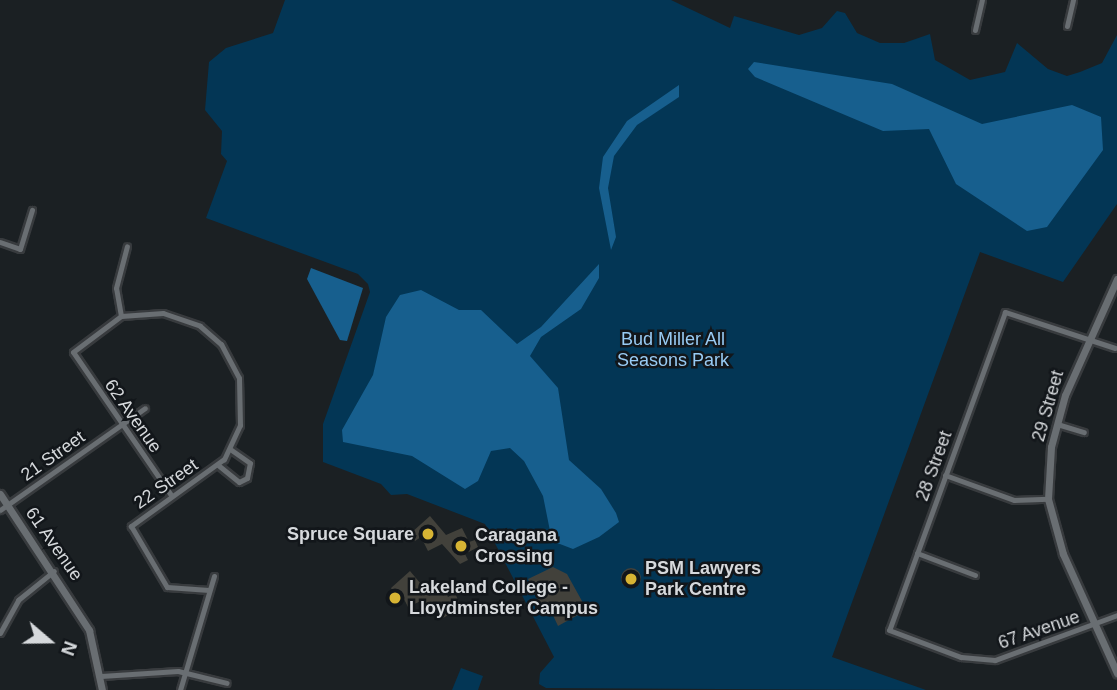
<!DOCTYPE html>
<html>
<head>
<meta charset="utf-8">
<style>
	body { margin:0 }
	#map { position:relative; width:1117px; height:690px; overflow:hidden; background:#1b2023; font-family:Helvetica,sans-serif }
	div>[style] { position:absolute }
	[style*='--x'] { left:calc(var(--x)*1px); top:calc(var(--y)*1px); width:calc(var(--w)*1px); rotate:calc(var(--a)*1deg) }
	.green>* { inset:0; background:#033655 }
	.water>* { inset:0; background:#175f8e }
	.building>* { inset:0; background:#42413b }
	.round { border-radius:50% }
	.roads { filter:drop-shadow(2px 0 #383b3e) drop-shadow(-2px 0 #383b3e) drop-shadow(0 2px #383b3e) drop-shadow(0 -2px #383b3e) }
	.minor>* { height:5px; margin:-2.5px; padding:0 2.5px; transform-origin:2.5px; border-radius:2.5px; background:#696e72 }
	.tertiary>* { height:7px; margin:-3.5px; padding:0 3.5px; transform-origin:3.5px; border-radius:3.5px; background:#696e72 }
	.dots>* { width:19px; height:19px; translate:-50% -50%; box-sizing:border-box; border:4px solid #12161a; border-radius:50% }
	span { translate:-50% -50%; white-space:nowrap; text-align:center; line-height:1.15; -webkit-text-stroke:5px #12161a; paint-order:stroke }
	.park-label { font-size:18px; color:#98cbf4 }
	.street-label { font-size:18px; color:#d6d9dc }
	.poi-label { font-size:18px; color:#d6d9dc; font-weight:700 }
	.right { translate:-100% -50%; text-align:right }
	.left { translate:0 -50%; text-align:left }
	.north { position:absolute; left:14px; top:606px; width:70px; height:70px; -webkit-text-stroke:5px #12161a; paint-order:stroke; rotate:110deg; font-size:19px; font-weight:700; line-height:28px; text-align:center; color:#d6d9dc }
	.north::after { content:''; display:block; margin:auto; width:24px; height:32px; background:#d6d9dc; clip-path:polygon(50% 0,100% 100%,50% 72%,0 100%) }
</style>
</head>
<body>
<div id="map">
	<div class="green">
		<div style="clip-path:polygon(285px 0,671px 0,730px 28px,734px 16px,799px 35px,822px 28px,837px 11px,845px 13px,857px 33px,880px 43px,904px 43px,930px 34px,935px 60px,970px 80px,1005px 72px,1017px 43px,1048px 69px,1067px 76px,1080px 72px,1102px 63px,1117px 35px,1117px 204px,1063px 282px,980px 252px,832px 657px,926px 690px,546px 688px,539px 684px,540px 673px,554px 657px,485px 524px,407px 494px,391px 495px,381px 484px,323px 462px,323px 424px,370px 292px,368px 284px,358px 274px,206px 218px,227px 161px,221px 154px,222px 131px,205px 110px,209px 62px,226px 48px,273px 33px)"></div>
		<div style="clip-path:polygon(461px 668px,483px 676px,478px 690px,452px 690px)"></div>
	</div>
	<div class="water">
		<div style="clip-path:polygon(754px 62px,892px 84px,982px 124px,1072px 105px,1101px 117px,1103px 150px,1047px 227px,1027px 231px,956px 184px,929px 129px,883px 131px,755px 77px,748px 69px)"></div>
		<div style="clip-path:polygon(679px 85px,679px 97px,637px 125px,614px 156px,608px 188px,616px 237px,611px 250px,599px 188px,603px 157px,627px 121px)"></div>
		<div style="clip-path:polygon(599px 264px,599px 278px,581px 309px,541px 337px,530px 356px,558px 388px,569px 460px,601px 489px,616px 513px,619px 522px,599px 537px,573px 549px,552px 541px,543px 496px,524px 461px,510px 448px,491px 451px,478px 481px,465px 489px,412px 456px,343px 442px,342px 430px,373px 375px,386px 317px,400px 295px,421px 290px,459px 310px,481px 310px,517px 344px,541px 327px)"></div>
		<div style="clip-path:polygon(311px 268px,363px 288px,347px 341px,340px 340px,307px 279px)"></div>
	</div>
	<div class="building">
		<div style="clip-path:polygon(430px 516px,446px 535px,462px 528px,469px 542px,475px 540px,478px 547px,465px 554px,468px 560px,460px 564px,442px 544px,428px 551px,421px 537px,415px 541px,411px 533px)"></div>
		<div style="clip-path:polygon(553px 567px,567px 574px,587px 610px,558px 626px,550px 609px,543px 612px,528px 579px)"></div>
		<div class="round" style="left:621px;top:568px;width:20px;height:20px"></div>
		<div style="clip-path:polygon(410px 571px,426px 590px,442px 583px,448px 597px,455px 593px,459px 602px,445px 608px,448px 615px,440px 620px,433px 605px,426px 608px,423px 600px,408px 607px,401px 593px,395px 596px,391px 588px)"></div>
	</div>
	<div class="roads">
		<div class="minor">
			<div style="--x:1067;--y:26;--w:27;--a:-77"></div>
			<div style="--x:975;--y:30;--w:31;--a:-77"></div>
			<div style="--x:0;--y:242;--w:21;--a:19"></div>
			<div style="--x:20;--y:249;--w:41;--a:-72.9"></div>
			<div style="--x:121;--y:316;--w:28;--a:-100"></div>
			<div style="--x:116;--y:288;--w:43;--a:-75.3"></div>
			<div style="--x:1115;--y:348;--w:116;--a:-161.9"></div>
			<div style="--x:1005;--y:312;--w:338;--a:110"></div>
			<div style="--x:889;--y:630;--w:77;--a:20.6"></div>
			<div style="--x:961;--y:657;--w:34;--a:5"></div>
			<div style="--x:995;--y:660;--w:130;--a:-20.2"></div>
			<div style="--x:1057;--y:424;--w:28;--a:17"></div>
			<div style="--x:218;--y:465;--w:27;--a:39"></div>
			<div style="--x:239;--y:482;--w:9;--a:-27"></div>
			<div style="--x:247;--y:478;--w:15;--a:-79"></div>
			<div style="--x:250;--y:463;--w:24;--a:-145"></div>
			<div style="--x:945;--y:475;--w:73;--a:19.9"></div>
			<div style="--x:1014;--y:500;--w:34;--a:-2"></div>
			<div style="--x:171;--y:495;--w:173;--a:-124.4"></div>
			<div style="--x:73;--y:352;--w:60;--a:-36.9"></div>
			<div style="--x:121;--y:316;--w:42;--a:-4.1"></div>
			<div style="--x:163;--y:313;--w:39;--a:19"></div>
			<div style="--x:200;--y:326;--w:28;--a:41"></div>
			<div style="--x:221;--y:344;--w:38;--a:62"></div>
			<div style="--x:239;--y:378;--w:47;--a:88.8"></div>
			<div style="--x:240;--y:425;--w:38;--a:115"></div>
			<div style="--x:224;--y:459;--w:115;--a:144.2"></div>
			<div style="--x:131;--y:526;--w:71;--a:59.5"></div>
			<div style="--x:167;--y:587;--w:42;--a:4.1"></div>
			<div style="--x:0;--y:510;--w:177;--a:-35.1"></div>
			<div style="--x:917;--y:553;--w:62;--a:20.8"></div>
			<div style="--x:0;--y:633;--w:38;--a:-61"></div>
			<div style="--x:18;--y:600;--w:46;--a:-38.9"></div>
			<div style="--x:101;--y:676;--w:77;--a:-3.7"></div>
			<div style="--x:178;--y:671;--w:50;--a:13.8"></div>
			<div style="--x:180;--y:690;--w:119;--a:-73.4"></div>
		</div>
		<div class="tertiary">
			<div style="--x:1117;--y:279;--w:127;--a:114.1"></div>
			<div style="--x:1065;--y:395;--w:54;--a:105.1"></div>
			<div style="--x:1051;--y:447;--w:52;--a:93.3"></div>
			<div style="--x:1048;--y:499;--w:57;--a:74.7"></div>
			<div style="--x:1063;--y:554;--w:131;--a:65.6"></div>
			<div style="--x:0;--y:494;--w:163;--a:56.8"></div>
			<div style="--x:89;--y:630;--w:61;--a:77.8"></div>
		</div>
	</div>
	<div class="dots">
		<div style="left:428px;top:534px;background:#d7b434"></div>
		<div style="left:461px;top:546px;background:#d7b434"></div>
		<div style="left:631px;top:579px;background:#d7b434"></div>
		<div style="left:395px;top:598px;background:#d7b434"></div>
	</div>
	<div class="park-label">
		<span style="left:673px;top:350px">Bud Miller All<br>Seasons Park</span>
	</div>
	<div class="street-label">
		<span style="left:1048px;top:406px;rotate:-74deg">29 Street</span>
		<span style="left:133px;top:416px;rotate:55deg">62 Avenue</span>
		<span style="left:53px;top:456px;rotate:-35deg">21 Street</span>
		<span style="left:934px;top:466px;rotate:-70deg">28 Street</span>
		<span style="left:166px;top:484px;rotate:-35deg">22 Street</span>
		<span style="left:54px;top:544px;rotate:55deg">61 Avenue</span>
		<span style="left:1039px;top:630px;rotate:-19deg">67 Avenue</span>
	</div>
	<div class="poi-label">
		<span class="right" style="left:414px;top:534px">Spruce Square</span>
		<span class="left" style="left:475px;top:546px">Caragana<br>Crossing</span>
		<span class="left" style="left:645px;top:579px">PSM Lawyers<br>Park Centre</span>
		<span class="left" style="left:409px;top:598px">Lakeland College -<br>Lloydminster Campus</span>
	</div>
	<div class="north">N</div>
</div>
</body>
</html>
